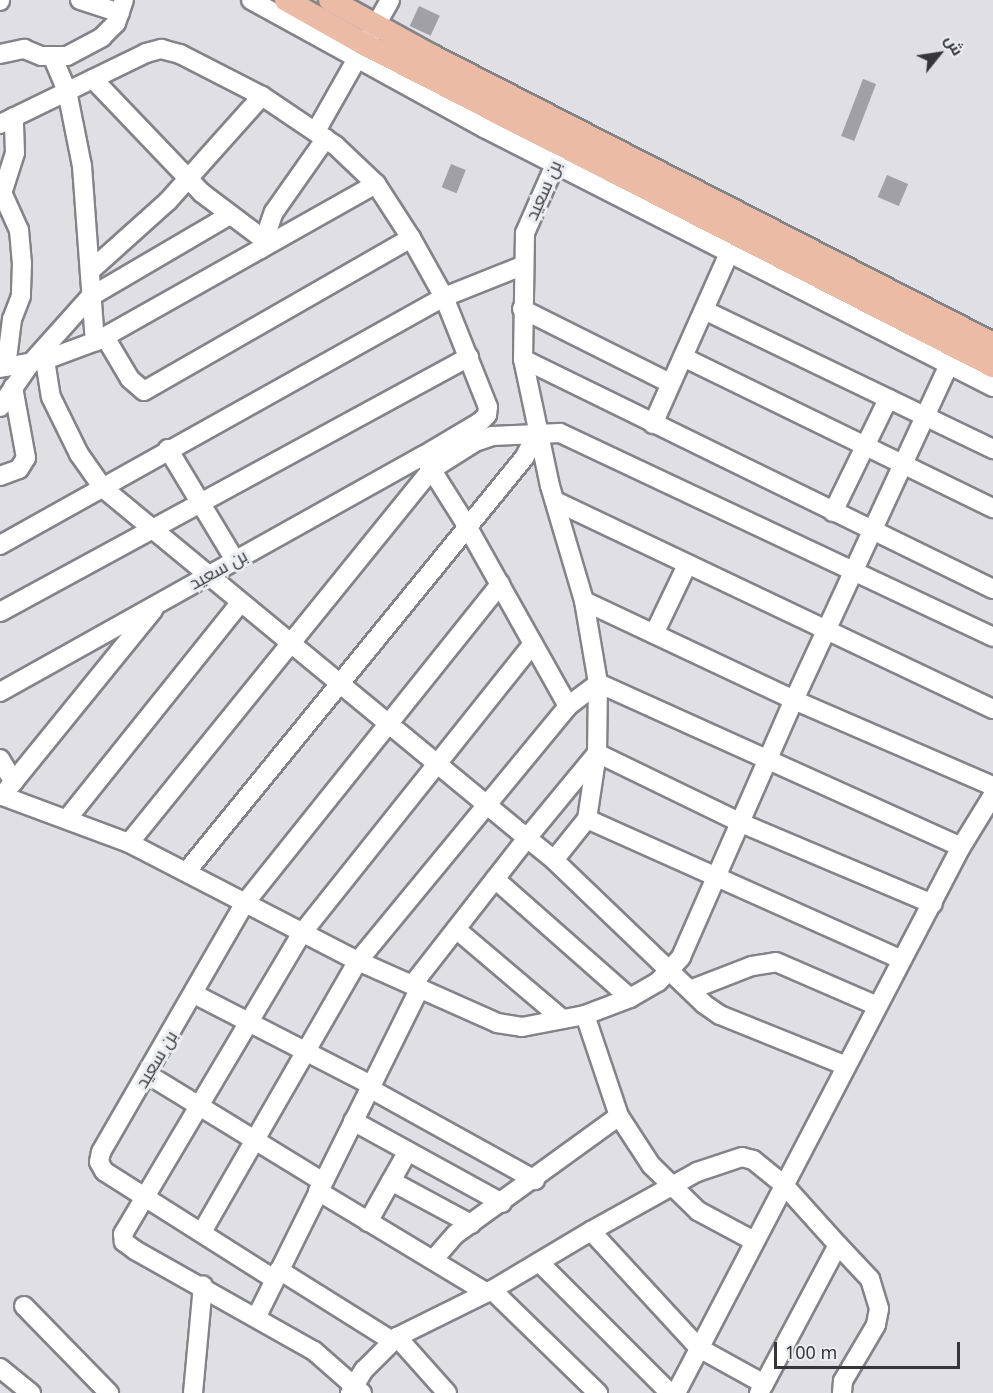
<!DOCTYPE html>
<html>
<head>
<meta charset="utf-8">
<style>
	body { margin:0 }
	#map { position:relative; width:993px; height:1393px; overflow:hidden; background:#dfdfe4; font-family:"Noto Sans",Cairo,sans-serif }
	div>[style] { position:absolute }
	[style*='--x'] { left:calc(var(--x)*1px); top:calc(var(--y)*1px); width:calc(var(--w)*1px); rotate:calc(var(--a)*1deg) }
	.building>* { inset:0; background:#a0a0a5; transform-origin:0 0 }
	.roads { filter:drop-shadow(2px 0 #838488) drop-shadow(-2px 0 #838488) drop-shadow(0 2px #838488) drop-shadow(0 -2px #838488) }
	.minor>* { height:18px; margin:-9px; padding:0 9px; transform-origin:9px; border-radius:9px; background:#fff }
	.major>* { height:22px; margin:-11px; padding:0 11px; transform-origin:11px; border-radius:11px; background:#ecbba6 }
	span { translate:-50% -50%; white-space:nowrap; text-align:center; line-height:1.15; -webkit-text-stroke:6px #ecedf1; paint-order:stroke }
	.street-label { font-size:18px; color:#373739 }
	.north { position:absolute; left:909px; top:24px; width:60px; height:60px; -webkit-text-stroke:4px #ecedf1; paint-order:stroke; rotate:60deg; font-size:16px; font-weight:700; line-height:24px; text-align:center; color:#373739 }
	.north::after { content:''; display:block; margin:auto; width:21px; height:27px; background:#373739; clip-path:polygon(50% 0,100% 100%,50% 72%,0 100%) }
	.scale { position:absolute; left:774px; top:1342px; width:186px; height:27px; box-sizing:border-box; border:3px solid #373739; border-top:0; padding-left:8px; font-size:18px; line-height:21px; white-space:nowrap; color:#373739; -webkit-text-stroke:4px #ecedf1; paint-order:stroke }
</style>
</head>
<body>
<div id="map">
	<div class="building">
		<div style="left:419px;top:6px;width:23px;height:22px;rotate:25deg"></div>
		<div style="left:863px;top:79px;width:14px;height:61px;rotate:21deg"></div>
		<div style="left:451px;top:164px;width:16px;height:25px;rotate:22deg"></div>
		<div style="left:887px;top:175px;width:23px;height:24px;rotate:23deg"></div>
	</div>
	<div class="roads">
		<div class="minor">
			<div style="--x:80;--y:0;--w:42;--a:18"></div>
			<div style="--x:251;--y:0;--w:266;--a:28.8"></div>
			<div style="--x:484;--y:128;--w:571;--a:26.97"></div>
			<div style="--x:0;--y:1;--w:1;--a:-90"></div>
			<div style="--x:0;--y:54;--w:25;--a:-12"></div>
			<div style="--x:24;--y:49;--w:18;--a:22"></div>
			<div style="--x:41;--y:56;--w:26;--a:0"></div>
			<div style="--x:67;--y:56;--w:40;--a:-28"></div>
			<div style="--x:102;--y:37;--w:20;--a:-45"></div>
			<div style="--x:116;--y:23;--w:24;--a:-71"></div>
			<div style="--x:53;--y:58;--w:36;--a:67"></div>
			<div style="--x:67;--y:91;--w:76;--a:78.7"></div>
			<div style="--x:82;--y:166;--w:176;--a:85.8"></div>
			<div style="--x:93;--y:79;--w:158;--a:46.3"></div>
			<div style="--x:202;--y:193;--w:76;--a:37"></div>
			<div style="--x:0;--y:124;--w:162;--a:-25.9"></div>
			<div style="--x:146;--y:53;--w:16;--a:-15"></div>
			<div style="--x:161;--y:49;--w:20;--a:15"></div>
			<div style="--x:180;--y:54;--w:92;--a:27.1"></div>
			<div style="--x:262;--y:96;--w:89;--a:34"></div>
			<div style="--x:336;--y:146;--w:55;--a:43.5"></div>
			<div style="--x:376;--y:184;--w:64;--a:57.1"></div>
			<div style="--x:411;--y:238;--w:68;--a:60.8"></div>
			<div style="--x:444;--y:297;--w:118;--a:68.2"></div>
			<div style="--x:488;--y:407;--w:8;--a:97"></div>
			<div style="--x:487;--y:415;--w:10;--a:135"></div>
			<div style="--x:480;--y:422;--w:66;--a:149.2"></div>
			<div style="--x:316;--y:131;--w:150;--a:-60.5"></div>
			<div style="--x:561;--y:151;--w:90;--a:113.7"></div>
			<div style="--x:525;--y:233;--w:126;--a:90.9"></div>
			<div style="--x:523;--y:359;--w:523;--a:26.08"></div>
			<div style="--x:0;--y:188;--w:46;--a:65.7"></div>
			<div style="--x:19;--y:230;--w:33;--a:85"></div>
			<div style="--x:22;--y:263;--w:33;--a:92"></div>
			<div style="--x:21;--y:296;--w:25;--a:111"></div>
			<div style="--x:12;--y:319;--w:48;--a:97.1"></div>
			<div style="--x:0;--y:200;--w:49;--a:-72.3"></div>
			<div style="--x:15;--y:153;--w:36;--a:-92"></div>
			<div style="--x:261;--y:249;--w:39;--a:-71"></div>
			<div style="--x:274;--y:212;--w:90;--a:-54.9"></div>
			<div style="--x:90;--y:271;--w:105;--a:-41.9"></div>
			<div style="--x:168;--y:201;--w:141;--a:-48.2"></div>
			<div style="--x:522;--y:309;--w:165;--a:26.6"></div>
			<div style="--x:704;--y:310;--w:321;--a:25.7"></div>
			<div style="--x:105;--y:337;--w:49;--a:59.2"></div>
			<div style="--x:130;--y:379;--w:18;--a:41"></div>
			<div style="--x:144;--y:391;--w:308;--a:-29.8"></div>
			<div style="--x:683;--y:357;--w:345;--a:26"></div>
			<div style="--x:523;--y:359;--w:130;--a:78"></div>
			<div style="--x:550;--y:486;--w:120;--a:73.5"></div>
			<div style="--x:584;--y:601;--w:83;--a:80.3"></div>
			<div style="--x:598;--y:683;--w:70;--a:90.8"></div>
			<div style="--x:597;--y:753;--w:67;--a:98.6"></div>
			<div style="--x:45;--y:360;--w:37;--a:81"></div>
			<div style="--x:51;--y:397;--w:64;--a:63.8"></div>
			<div style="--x:79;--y:454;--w:42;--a:54.8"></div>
			<div style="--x:103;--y:488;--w:550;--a:39.54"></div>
			<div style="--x:527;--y:838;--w:110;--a:-50.5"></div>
			<div style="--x:597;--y:753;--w:160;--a:25.9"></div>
			<div style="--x:741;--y:823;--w:208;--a:22.9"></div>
			<div style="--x:0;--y:368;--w:46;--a:-10.1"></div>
			<div style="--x:45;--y:360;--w:58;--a:-20.3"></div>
			<div style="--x:99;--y:340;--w:318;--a:-29.4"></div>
			<div style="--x:0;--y:407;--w:52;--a:-55.1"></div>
			<div style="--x:30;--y:364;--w:90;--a:-48.2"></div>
			<div style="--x:90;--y:297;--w:162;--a:-30.4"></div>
			<div style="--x:653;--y:424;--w:199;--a:-66"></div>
			<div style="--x:168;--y:449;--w:130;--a:58.9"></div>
			<div style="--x:0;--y:476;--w:20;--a:-20"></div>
			<div style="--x:19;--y:469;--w:13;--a:-58"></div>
			<div style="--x:26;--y:458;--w:72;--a:-100.4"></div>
			<div style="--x:555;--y:501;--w:485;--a:25.4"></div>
			<div style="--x:833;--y:512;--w:126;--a:-64"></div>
			<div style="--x:0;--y:545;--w:509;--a:-29.19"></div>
			<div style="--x:444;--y:297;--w:84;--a:-21.7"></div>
			<div style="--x:584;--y:601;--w:232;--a:25.2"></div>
			<div style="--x:794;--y:700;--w:217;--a:23.4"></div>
			<div style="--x:0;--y:612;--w:534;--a:-28.53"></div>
			<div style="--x:654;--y:634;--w:76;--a:-64.4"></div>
			<div style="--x:0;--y:692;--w:484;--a:-29.2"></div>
			<div style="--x:423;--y:456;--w:83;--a:57.8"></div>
			<div style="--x:467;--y:526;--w:206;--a:60.7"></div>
			<div style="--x:0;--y:759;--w:27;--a:59"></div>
			<div style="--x:0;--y:795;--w:138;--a:20.4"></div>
			<div style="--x:129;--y:843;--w:258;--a:27.3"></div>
			<div style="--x:358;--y:961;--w:152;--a:24"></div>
			<div style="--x:497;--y:1023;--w:25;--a:9"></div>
			<div style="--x:522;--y:1027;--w:64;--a:-10.8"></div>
			<div style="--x:585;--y:1015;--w:48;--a:-20.7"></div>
			<div style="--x:630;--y:998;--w:32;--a:-30"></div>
			<div style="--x:658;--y:982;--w:34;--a:-47"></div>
			<div style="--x:681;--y:957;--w:281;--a:-66.3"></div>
			<div style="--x:794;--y:700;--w:401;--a:-65.2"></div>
			<div style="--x:2;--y:796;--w:240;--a:-50.9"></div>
			<div style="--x:67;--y:819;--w:277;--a:-51.3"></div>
			<div style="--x:587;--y:819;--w:345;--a:24.1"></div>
			<div style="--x:129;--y:843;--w:480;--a:-51"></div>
			<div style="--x:431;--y:470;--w:52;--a:-32.5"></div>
			<div style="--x:475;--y:442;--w:18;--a:-19"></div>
			<div style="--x:492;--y:436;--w:68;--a:-2.5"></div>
			<div style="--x:560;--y:433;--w:479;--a:25.2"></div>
			<div style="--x:554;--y:860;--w:208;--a:43.8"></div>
			<div style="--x:704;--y:1004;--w:19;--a:35"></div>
			<div style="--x:720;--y:1015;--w:136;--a:22"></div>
			<div style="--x:187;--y:871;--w:533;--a:-50.79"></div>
			<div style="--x:524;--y:458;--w:27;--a:-62"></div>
			<div style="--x:495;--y:879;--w:180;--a:41.4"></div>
			<div style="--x:456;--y:929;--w:139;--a:40.3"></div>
			<div style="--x:413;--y:984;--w:185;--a:-52"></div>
			<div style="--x:527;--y:838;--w:35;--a:39"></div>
			<div style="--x:554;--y:860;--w:53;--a:-51.2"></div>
			<div style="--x:690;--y:990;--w:66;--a:-21.2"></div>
			<div style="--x:752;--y:966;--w:24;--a:-9"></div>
			<div style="--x:776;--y:962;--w:110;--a:23.5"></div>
			<div style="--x:194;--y:994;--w:199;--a:27.2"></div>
			<div style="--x:585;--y:1015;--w:107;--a:71.4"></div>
			<div style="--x:619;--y:1116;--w:59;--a:56.9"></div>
			<div style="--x:651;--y:1165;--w:66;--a:44.4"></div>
			<div style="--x:698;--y:1211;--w:64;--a:28.2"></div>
			<div style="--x:147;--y:1074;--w:206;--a:31.5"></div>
			<div style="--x:369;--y:1088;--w:190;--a:29"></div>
			<div style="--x:353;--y:1121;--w:170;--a:28.8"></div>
			<div style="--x:391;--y:1181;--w:91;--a:28.3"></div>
			<div style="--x:318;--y:1191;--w:197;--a:31.1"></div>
			<div style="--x:368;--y:1222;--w:81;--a:-60.6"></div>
			<div style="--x:202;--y:1232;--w:313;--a:-60.1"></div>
			<div style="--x:358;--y:961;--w:330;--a:-50.5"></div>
			<div style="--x:568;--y:706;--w:38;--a:-37"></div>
			<div style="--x:598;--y:683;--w:398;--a:24.3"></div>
			<div style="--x:838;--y:1245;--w:47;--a:46.7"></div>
			<div style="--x:870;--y:1279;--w:31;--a:73"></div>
			<div style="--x:879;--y:1309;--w:16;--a:101"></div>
			<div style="--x:876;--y:1325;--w:65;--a:120.5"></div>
			<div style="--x:843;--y:1381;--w:12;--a:95"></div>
			<div style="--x:433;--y:1260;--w:35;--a:-49"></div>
			<div style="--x:456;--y:1234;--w:201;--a:-35.9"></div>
			<div style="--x:539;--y:1262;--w:185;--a:45"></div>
			<div style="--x:279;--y:1270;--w:133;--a:32.1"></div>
			<div style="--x:274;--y:1279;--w:201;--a:-147.6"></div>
			<div style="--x:104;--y:1171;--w:10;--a:-119"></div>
			<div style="--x:99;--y:1162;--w:10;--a:-79"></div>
			<div style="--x:101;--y:1152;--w:286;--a:-60"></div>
			<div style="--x:244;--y:904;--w:410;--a:-51.3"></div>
			<div style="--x:492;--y:1290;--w:148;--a:44.2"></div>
			<div style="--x:24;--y:1306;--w:122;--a:45.7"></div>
			<div style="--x:257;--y:1316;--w:367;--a:-63.6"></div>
			<div style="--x:0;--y:1368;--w:40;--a:39"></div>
			<div style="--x:193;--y:1393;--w:108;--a:-84.7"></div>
			<div style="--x:350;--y:1393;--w:27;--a:-59"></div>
			<div style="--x:364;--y:1370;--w:47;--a:-45"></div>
			<div style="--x:362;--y:1393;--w:64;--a:-138.8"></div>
			<div style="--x:314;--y:1351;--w:206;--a:-150.6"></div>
			<div style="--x:135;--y:1250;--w:14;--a:-144"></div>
			<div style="--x:124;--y:1242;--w:8;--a:-97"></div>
			<div style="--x:123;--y:1234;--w:350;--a:-59.3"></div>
			<div style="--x:302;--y:933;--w:370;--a:-51.4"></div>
			<div style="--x:447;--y:1393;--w:75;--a:-131.8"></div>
			<div style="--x:397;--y:1337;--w:106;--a:-26.3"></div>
			<div style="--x:492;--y:1290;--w:115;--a:-30.8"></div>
			<div style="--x:676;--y:1393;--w:616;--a:-62.44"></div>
			<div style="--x:961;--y:847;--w:61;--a:-58.4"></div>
			<div style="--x:759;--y:1393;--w:10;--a:-61"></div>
			<div style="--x:764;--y:1384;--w:157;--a:-62"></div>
			<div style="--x:838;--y:1245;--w:81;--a:-132"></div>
			<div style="--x:784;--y:1185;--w:40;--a:-141"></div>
			<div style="--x:753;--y:1160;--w:11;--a:-165"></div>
			<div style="--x:742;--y:1157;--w:47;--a:161.6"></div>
			<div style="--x:697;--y:1172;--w:121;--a:150.9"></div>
			<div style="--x:591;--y:1231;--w:159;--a:47.3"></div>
			<div style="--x:699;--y:1348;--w:74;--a:29"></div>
		</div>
		<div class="major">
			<div style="--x:286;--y:0;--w:90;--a:29.4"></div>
			<div style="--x:364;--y:44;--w:707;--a:27.11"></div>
			<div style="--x:330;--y:0;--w:116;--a:28.8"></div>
			<div style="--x:432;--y:56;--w:631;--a:27.17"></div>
		</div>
	</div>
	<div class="street-label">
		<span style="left:543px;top:190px;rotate:-66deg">بن سعيد</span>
		<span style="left:218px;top:569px;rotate:-29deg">بن سعيد</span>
		<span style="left:156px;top:1059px;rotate:-59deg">بن سعيد</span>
	</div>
	<div class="north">ش</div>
	<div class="scale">100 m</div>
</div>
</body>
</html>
